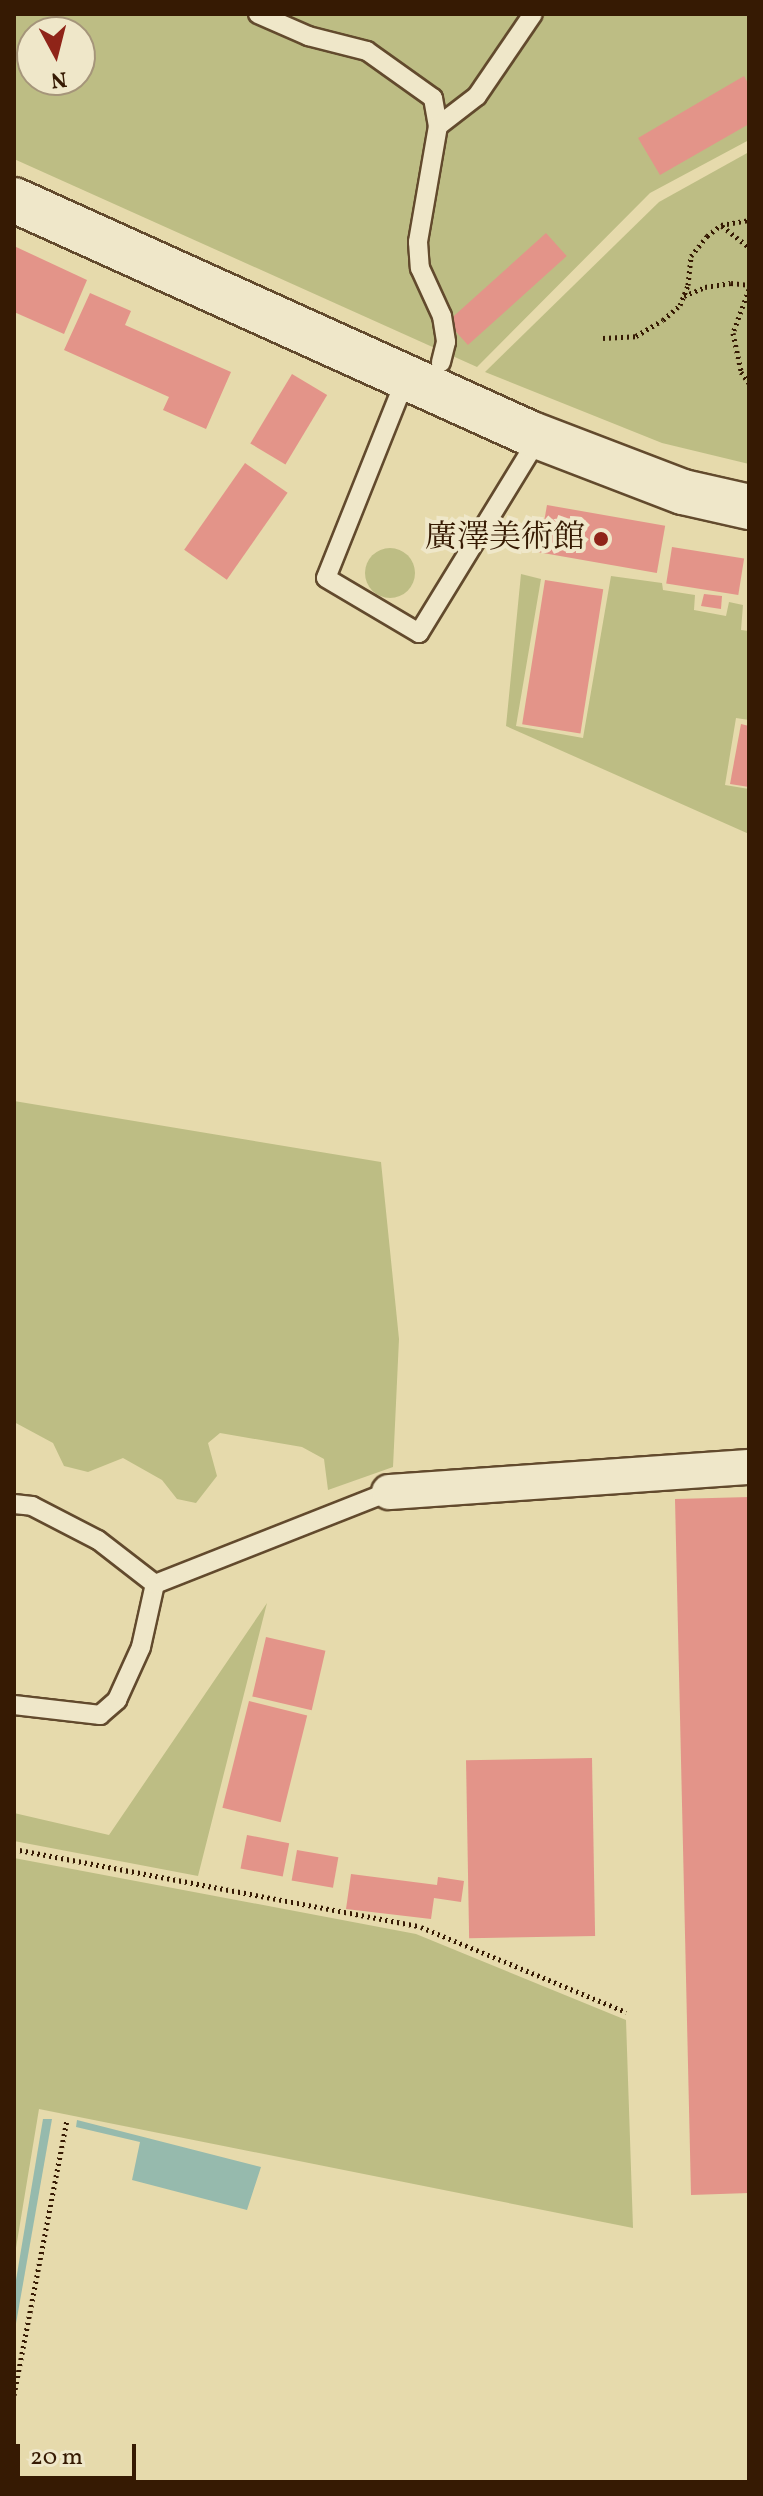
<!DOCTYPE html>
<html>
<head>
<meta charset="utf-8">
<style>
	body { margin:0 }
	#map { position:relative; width:763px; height:2496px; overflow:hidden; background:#e6daac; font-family:Vollkorn,"Noto Serif JP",serif }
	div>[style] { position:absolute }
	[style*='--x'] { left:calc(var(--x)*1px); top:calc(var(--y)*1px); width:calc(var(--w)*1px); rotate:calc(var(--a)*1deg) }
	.green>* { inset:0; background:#bdbd84 }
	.round { border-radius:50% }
	.water>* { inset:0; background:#96baad }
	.building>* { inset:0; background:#e39489; transform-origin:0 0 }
	.path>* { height:5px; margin-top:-2.5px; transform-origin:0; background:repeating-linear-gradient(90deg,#361a03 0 2px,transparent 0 6px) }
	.roads { filter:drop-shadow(2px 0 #624a2d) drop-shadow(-2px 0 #624a2d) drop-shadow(0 2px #624a2d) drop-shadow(0 -2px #624a2d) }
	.lane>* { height:18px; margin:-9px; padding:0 9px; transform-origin:9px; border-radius:9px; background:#efe7c9 }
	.street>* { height:34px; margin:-17px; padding:0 17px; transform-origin:17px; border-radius:17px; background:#efe7c9 }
	.secondary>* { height:44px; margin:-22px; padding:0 22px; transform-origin:22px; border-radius:22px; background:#efe7c9 }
	.dots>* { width:22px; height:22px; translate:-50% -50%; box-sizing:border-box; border:4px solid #efe7c9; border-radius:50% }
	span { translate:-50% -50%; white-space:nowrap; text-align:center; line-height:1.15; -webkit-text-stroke:8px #efe7c9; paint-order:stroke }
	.poi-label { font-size:32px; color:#361a03 }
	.right { translate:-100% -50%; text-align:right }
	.frame { position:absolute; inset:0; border:16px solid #361a03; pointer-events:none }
	.north { position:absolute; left:16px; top:16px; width:80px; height:80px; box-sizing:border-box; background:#efe7c9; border:2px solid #a5957a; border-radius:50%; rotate:173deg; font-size:22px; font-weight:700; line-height:32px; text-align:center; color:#361a03 }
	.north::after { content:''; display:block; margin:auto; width:28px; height:36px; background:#8f2418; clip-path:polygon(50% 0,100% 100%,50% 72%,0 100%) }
	.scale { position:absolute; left:16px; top:2444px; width:120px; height:36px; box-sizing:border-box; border:4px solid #361a03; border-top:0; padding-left:10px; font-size:24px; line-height:28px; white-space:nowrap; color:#361a03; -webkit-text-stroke:6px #efe7c9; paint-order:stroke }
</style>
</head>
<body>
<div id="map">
	<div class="green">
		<div style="clip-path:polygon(evenodd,14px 14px,749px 14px,749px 140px,650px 193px,477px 367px,14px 159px,14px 14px,32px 32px,80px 32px,80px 80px,32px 80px,32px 32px)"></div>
		<div style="clip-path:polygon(749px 152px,749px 464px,662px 443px,485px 372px,659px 202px)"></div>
		<div class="round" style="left:365px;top:548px;width:50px;height:50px"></div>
		<div style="clip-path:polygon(521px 574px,541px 579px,516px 726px,583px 738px,611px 576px,662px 583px,663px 590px,695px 595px,694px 610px,726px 616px,729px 602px,743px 605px,741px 630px,749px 631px,749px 720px,736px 718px,725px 785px,749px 789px,749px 834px,506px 726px)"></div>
		<div style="clip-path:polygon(14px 1101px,381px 1162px,399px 1339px,393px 1467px,328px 1490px,324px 1459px,302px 1447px,220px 1433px,208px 1443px,217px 1476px,196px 1503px,177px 1499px,162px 1480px,123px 1458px,88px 1472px,64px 1466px,53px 1443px,14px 1422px)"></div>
		<div style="clip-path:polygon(267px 1603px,198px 1876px,14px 1841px,14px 1813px,109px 1835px)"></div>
		<div style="clip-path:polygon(14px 1858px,416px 1934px,626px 2020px,633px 2228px,39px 2109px,14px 2260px)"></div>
	</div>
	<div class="water">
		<div style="clip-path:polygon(43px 2119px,52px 2119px,14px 2335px,14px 2292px)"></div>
		<div style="clip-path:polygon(77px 2120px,261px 2167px,247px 2210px,132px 2180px,140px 2142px,76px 2127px)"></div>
	</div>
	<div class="building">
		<div style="clip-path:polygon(744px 76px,749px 85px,749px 124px,660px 175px,638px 138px)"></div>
		<div style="left:546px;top:233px;width:31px;height:133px;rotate:48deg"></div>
		<div style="clip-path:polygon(14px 246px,87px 280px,64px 334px,14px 312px)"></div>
		<div style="clip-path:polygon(90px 293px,131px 311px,125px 325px,231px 372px,206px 429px,163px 410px,169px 397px,64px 350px)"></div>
		<div style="left:292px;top:374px;width:41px;height:81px;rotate:31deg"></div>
		<div style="left:245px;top:463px;width:52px;height:106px;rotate:35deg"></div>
		<div style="left:547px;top:505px;width:120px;height:48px;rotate:10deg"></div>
		<div style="left:672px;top:547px;width:73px;height:37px;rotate:9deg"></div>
		<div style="left:545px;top:580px;width:59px;height:146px;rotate:9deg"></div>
		<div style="clip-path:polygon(704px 594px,722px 596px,721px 609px,701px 606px)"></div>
		<div style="clip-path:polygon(741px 724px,749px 726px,749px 787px,730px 784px)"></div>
		<div style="clip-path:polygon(749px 1497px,749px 2193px,691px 2195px,675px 1499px)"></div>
		<div style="left:266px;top:1637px;width:61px;height:61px;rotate:13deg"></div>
		<div style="left:249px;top:1701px;width:60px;height:110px;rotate:14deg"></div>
		<div style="left:592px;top:1758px;width:178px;height:126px;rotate:89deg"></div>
		<div style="left:247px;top:1835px;width:43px;height:34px;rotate:11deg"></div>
		<div style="left:297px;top:1850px;width:42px;height:31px;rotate:10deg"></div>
		<div style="clip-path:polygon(351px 1874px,437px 1885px,438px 1877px,464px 1881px,461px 1902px,434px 1898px,431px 1919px,346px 1909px)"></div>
	</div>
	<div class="path">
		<div style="--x:722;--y:226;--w:34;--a:38"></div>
		<div style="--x:749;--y:289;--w:47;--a:110"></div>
		<div style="--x:733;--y:333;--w:40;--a:78"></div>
		<div style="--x:741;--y:372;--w:14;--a:54"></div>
		<div style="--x:684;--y:296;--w:23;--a:-23"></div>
		<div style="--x:705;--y:287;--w:26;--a:-9"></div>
		<div style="--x:731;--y:283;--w:18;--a:6"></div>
		<div style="--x:603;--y:338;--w:33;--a:-3"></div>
		<div style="--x:636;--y:336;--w:31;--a:-31"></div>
		<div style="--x:663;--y:320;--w:23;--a:-41"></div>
		<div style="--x:680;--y:305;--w:22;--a:-68"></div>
		<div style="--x:688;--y:285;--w:29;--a:-84"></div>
		<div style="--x:691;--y:256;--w:26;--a:-51"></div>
		<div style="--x:707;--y:236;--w:18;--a:-38"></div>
		<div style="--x:721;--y:225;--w:28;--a:-10"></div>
		<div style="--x:14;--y:1849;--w:414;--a:10.8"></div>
		<div style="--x:421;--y:1927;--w:222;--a:22.5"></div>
		<div style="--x:14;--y:2395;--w:281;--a:-79.1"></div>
	</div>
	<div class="roads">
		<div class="lane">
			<div style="--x:258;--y:14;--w:55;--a:23.7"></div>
			<div style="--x:308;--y:36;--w:61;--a:14.3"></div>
			<div style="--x:367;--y:51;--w:81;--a:35.5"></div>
			<div style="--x:433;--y:98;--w:28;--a:80"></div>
			<div style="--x:438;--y:126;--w:118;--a:99.8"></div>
			<div style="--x:418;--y:242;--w:26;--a:86"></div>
			<div style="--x:420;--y:268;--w:53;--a:65.4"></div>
			<div style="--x:442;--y:316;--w:26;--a:81"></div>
			<div style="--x:446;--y:342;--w:21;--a:104"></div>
			<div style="--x:438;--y:126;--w:49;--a:-37.6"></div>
			<div style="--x:477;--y:96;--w:99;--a:-55.7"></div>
			<div style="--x:406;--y:378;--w:215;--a:111.8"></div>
			<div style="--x:326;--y:578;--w:108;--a:30.6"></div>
			<div style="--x:419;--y:633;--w:230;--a:-58.5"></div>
			<div style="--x:14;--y:1504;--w:18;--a:6"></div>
			<div style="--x:32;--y:1506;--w:74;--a:27.3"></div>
			<div style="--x:98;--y:1540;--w:72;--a:37.7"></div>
			<div style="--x:14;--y:1705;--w:87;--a:6.6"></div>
			<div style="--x:100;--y:1715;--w:23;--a:-41"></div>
			<div style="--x:117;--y:1700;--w:58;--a:-65.6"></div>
			<div style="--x:141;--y:1647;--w:65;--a:-77.5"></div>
			<div style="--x:155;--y:1584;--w:251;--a:-21.5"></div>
		</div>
		<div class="street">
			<div style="--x:389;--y:1492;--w:361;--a:-4"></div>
		</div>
		<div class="secondary">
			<div style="--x:14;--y:200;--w:565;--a:24.34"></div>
			<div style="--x:529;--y:433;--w:165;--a:21"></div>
			<div style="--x:683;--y:492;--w:68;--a:12.8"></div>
		</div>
	</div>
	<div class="dots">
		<div style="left:601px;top:539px;background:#8f2418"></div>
	</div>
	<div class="poi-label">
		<span class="right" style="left:585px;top:539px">廣澤美術館</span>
	</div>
	<div class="frame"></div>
	<div class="north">N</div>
	<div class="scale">20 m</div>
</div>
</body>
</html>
